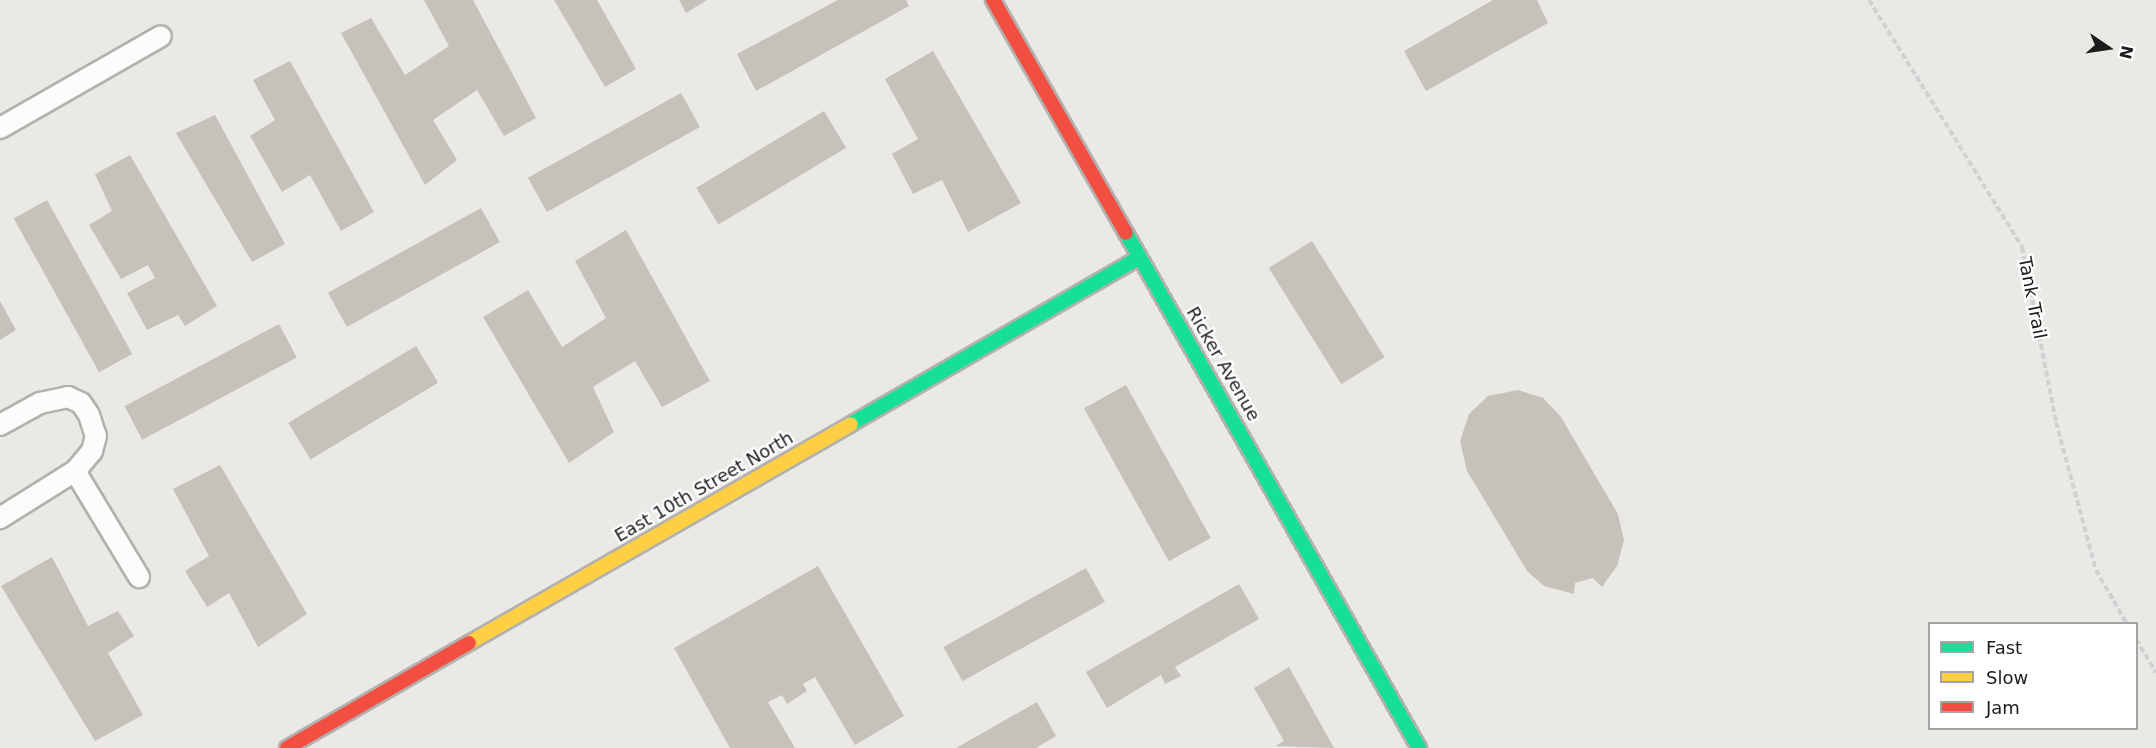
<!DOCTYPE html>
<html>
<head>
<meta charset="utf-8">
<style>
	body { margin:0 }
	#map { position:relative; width:2156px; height:748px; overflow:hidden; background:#eae9e6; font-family:"DejaVu Sans",sans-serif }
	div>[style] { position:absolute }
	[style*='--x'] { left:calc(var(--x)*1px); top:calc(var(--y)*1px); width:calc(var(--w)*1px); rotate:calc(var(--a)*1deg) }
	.building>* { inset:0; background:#c5c2b9; transform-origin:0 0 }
	.path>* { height:4px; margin-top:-2px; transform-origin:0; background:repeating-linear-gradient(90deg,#d1d1d1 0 6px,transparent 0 9px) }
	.roads { filter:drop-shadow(2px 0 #b2b1ae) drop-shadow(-2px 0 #b2b1ae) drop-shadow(0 2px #b2b1ae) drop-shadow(0 -2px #b2b1ae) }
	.lane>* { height:20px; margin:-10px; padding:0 10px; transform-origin:10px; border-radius:10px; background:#fcfcfb }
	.fast>* { height:14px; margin:-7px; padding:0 7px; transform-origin:7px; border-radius:7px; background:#16e098 }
	.slow>* { height:14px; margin:-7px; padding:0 7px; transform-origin:7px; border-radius:7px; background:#ffcf43 }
	.jam>* { height:14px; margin:-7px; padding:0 7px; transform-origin:7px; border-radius:7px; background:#f24e42 }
	span { translate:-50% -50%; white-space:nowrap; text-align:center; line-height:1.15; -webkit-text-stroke:4.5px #fff; paint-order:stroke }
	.street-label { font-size:18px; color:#1d1c1a }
	.legend { position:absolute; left:1928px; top:622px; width:210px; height:108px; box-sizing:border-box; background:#fff; border:2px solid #a5a4a3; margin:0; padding:8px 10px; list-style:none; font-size:18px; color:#1d1c1a }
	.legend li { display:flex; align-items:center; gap:12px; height:30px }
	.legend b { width:30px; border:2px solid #a5a4a3 }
	.north { position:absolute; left:2078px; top:18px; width:60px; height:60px; -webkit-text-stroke:4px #fff; paint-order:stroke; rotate:103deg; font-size:16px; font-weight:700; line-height:24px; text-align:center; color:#1d1c1a }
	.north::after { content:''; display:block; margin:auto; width:21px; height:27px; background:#1d1c1a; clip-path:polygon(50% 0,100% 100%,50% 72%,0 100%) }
</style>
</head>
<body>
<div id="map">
	<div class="building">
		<div style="clip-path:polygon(424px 0,473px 0,536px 118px,504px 136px,477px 90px,433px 120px,457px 160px,425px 185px,341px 33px,371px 18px,405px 75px,449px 46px)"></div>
		<div style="clip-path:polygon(554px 0,597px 0,636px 69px,605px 87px)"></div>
		<div style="clip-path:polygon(679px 0,707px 0,686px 13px)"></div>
		<div style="clip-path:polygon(838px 0,906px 0,909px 6px,756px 91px,737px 54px)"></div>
		<div style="clip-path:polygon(1493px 0,1537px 0,1548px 23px,1426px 91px,1404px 51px)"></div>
		<div style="clip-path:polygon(933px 51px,1021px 203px,968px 232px,942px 180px,913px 194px,892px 154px,918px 139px,885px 79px)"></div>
		<div style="clip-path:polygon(290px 61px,374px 212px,341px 231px,310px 175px,282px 192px,250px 136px,275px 120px,253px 80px)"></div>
		<div style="left:681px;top:93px;width:39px;height:175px;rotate:61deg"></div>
		<div style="left:824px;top:111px;width:43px;height:149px;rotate:59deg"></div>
		<div style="clip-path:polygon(215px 115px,285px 244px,252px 262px,176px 133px)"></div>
		<div style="clip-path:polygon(130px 155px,217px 306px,185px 326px,178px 315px,147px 330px,127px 293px,155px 278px,148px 265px,121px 279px,89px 225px,112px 211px,95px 174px)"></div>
		<div style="left:47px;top:200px;width:176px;height:38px;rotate:61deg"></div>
		<div style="left:481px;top:208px;width:39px;height:175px;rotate:61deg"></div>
		<div style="clip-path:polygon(626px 230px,710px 381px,662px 407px,635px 361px,593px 387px,614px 432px,569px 463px,483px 317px,528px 290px,562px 347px,606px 318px,575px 261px)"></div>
		<div style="left:1312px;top:241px;width:137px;height:51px;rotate:58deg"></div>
		<div style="clip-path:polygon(0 301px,16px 330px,0 340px)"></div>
		<div style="left:279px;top:324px;width:38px;height:175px;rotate:62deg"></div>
		<div style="left:416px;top:346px;width:43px;height:149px;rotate:59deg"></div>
		<div style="left:1126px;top:385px;width:175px;height:48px;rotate:61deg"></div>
		<div style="clip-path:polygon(1518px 390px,1543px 398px,1561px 417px,1618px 514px,1624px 540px,1617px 566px,1602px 587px,1593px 578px,1575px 583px,1574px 594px,1544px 586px,1527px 571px,1467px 471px,1460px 441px,1469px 414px,1488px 396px)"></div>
		<div style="clip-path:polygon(220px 465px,307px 614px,258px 647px,229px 593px,207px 607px,185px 571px,209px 556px,173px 489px)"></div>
		<div style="clip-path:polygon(52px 557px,88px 626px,118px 611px,134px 636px,108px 653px,143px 715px,95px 741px,1px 586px)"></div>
		<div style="clip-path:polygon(818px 566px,904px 716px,855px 745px,815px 677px,803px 684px,807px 691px,787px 704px,782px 695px,768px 702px,795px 748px,730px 748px,674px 648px)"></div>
		<div style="left:1086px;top:568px;width:39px;height:163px;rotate:61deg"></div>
		<div style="clip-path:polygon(1239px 584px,1259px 619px,1175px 667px,1181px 676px,1165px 684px,1161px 675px,1107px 708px,1086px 672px)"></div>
		<div style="clip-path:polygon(1289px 667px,1334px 748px,1275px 746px,1284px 741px,1254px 688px)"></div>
		<div style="clip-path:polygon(1037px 702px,1056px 736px,1036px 748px,956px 748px)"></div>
	</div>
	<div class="path">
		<div style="--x:1869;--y:0;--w:291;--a:58.2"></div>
		<div style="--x:2022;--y:247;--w:178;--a:79"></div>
		<div style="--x:2056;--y:422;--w:153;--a:74.9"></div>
		<div style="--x:2096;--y:570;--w:62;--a:60.1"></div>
		<div style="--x:2136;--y:639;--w:39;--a:59"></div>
	</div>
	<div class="roads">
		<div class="lane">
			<div style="--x:0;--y:128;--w:185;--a:-29.7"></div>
			<div style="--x:0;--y:425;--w:46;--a:-28.8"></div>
			<div style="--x:40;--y:403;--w:29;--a:-12"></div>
			<div style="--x:68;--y:397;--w:14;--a:25"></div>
			<div style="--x:81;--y:403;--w:14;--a:56"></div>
			<div style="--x:89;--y:415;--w:22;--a:72"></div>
			<div style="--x:96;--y:436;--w:16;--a:105"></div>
			<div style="--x:92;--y:451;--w:26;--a:130"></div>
			<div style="--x:75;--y:471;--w:89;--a:147.9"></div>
			<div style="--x:75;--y:471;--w:124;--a:58.9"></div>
		</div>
		<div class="fast">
			<div style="--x:1126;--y:233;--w:593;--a:60.36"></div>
			<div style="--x:851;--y:424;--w:332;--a:-30"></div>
		</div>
		<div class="slow">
			<div style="--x:469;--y:643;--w:440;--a:-29.8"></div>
		</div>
		<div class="jam">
			<div style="--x:993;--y:0;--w:268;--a:60.3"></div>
			<div style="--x:287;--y:748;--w:210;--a:-30"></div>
		</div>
	</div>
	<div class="street-label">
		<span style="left:2032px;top:298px;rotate:79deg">Tank Trail</span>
		<span style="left:1223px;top:364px;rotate:60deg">Ricker Avenue</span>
		<span style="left:704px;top:487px;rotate:-30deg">East 10th Street North</span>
	</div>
	<ul class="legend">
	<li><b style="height:8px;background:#16e098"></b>Fast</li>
	<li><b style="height:8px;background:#ffcf43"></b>Slow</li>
	<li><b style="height:8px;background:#f24e42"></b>Jam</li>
	</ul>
	<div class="north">N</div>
</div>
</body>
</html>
